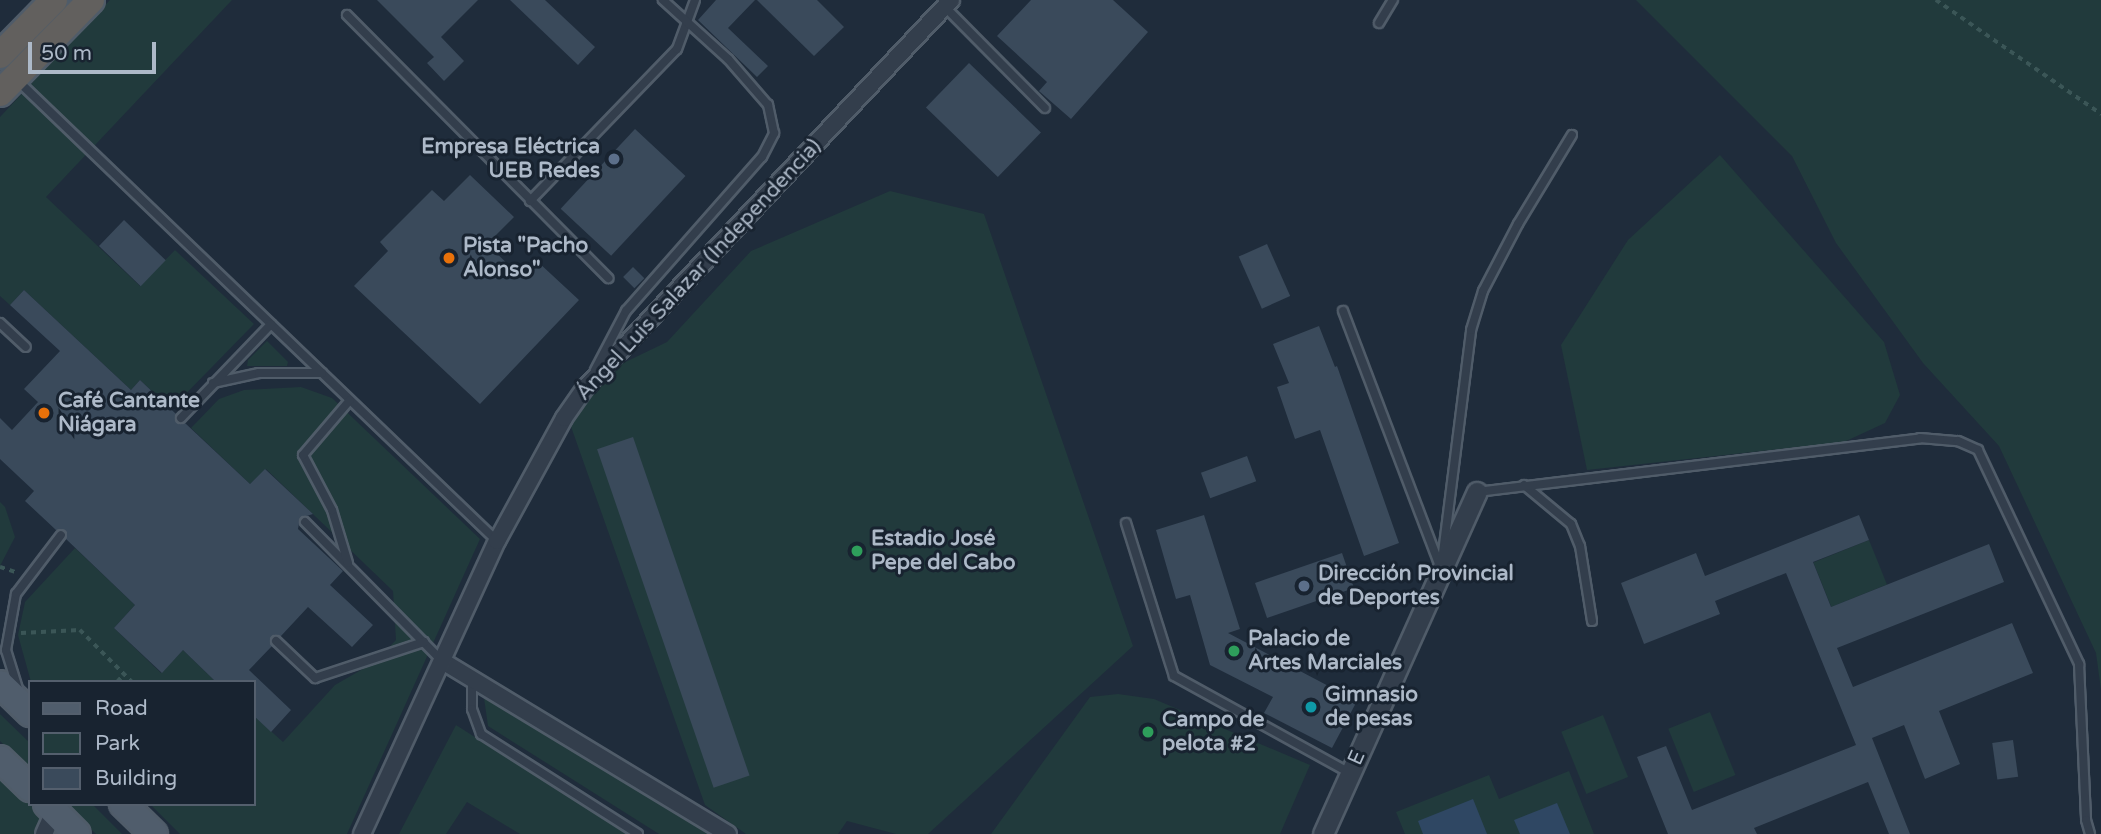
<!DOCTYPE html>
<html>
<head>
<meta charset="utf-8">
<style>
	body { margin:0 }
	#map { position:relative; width:2101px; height:834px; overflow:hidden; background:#1f2c3b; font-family:"Varela Round",sans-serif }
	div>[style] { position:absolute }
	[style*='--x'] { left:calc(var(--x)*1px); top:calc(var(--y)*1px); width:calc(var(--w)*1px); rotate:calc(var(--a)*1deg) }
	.green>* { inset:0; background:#213a3c; transform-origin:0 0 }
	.water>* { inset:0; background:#2f4763 }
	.building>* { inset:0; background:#3a4a5b; transform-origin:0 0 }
	.path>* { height:3.5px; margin-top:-1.75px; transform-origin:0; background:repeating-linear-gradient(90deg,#3b5657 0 5px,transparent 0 10px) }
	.roads { filter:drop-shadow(2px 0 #505c69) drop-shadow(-2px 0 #505c69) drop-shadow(0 2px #505c69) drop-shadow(0 -2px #505c69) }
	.service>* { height:8px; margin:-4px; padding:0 4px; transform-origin:4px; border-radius:4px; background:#333e4c }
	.minor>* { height:16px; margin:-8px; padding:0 8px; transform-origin:8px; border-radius:8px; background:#333e4c }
	.tertiary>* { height:19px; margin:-9.5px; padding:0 9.5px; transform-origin:9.5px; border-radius:9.5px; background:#333e4c }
	.primary>* { height:26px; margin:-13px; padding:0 13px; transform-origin:13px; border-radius:13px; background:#505d6c }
	.trunk>* { height:26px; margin:-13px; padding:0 13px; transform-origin:13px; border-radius:13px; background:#62605e }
	.dots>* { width:19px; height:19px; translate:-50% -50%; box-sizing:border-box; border:4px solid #182330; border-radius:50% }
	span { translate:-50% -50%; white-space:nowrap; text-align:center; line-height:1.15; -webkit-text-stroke:6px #182330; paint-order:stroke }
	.poi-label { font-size:21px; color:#adb9c8; font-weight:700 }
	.right { translate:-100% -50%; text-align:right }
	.left { translate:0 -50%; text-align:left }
	.street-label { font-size:21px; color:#adb9c8 }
	.legend { position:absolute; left:28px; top:680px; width:228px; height:126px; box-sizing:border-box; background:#182330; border:2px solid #545f6d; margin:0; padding:9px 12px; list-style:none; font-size:21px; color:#adb9c8 }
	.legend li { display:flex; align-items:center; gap:14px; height:35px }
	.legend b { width:35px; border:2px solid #545f6d }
	.scale { position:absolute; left:28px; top:42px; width:128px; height:32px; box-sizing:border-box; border:4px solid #adb9c8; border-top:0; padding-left:9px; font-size:21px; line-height:24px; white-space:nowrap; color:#adb9c8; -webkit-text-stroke:5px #182330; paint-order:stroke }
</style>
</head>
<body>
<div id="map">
	<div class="green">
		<div style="clip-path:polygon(110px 0,232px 0,46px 197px,140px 286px,175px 250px,254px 324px,171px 409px,140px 380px,131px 390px,24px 290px,10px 305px,0 296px,0 117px)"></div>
		<div style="clip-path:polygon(1636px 0,2101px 0,2101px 690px,2096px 653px,1999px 446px,1923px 363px,1836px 243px,1792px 156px)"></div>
		<div style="clip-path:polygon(1720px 155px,1884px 342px,1900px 395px,1885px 423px,1844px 442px,1587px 470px,1561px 345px,1628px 240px)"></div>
		<div style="clip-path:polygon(890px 191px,984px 214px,1133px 646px,928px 834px,896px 834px,847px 821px,838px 834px,746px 834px,705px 805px,569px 421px,615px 367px,667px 342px,751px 251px)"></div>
		<div style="clip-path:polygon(267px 341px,288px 362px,287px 366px,247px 366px,248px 360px)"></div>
		<div style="clip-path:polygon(301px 387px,332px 398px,480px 539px,347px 834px,180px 834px,150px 804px,254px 804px,254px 716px,283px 742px,335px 685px,375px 662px,396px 640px,393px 591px,266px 469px,250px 484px,191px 428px,219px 399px,244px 390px)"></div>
		<div style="clip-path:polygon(0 502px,5px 507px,15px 537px,0 566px)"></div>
		<div style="left:1869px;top:540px;width:48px;height:60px;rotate:68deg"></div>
		<div style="clip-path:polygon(75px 548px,135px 605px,114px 628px,161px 673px,183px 650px,216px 682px,31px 682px,18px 635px,25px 602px)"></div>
		<div style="clip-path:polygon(1118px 694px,1154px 699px,1310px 765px,1280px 834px,991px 834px,1090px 697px)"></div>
		<div style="clip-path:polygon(484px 698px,712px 834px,659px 834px,488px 726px)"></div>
		<div style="left:1710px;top:712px;width:68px;height:45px;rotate:68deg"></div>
		<div style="clip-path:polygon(0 714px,30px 743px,30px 770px,0 741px)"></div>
		<div style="left:1603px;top:715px;width:67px;height:45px;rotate:68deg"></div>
		<div style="clip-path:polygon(456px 725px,627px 834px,520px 834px,467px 802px,446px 834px,399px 834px)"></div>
		<div style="clip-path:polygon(1569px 771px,1594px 834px,1405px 834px,1396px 812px,1489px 775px,1499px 799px)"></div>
		<div style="clip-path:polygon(0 772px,30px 800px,30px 804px,34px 804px,65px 834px,0 834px)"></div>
		<div style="clip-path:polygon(65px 804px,92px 804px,122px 834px,96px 834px)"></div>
	</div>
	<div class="water">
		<div style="clip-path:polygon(1473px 799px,1487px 834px,1423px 834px,1418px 821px)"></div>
		<div style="clip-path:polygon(1557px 803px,1570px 834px,1520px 834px,1514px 820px)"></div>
	</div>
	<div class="building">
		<div style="clip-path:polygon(377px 0,478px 0,441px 37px,464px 61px,444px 81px,427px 63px,434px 57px)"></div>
		<div style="clip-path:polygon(510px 0,545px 0,595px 47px,578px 65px)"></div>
		<div style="clip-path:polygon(716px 0,755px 0,728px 28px,768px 66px,757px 77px,698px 20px)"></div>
		<div style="clip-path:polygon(757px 0,817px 0,844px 27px,814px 56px)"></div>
		<div style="clip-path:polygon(1031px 0,1113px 0,1148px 32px,1071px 119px,1039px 91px,1047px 82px,997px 36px)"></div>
		<div style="left:969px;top:63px;width:100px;height:62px;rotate:44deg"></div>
		<div style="left:635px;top:129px;width:69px;height:109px;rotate:43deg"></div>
		<div style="clip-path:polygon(470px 175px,514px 217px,487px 244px,522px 278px,538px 262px,579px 300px,480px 404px,354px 286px,388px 251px,380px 242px,432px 190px,444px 201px)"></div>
		<div style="left:124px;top:220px;width:58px;height:36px;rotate:44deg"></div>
		<div style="left:1267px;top:244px;width:57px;height:31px;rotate:66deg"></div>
		<div style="left:633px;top:267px;width:16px;height:14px;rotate:45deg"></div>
		<div style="clip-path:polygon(24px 290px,131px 390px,140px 380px,176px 414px,177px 423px,185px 423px,250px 484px,265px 469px,313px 514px,300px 518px,298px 529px,343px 571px,330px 585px,373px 625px,352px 647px,308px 607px,281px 636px,271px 637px,272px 646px,249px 670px,291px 710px,271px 732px,254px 716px,254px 682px,216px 682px,183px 650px,162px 673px,114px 628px,135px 605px,66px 539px,65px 530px,56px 530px,25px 501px,34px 491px,0 459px,0 418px,12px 430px,38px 402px,24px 389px,60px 351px,10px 305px)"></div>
		<div style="clip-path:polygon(1319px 326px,1335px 367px,1337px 366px,1399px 543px,1364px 556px,1320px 430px,1295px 439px,1277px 387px,1289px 383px,1273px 344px)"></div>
		<div style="left:633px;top:437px;width:358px;height:38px;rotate:71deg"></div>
		<div style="left:1247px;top:456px;width:27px;height:49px;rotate:70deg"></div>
		<div style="clip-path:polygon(1204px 515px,1240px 629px,1228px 633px,1357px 701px,1332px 748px,1264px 713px,1273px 697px,1210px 665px,1190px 595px,1176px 599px,1156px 530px)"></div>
		<div style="clip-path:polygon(1859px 515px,1869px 540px,1813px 562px,1831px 607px,1989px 544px,2004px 582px,1837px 648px,1853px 687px,2012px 623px,2033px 673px,1939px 711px,1960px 764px,1925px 779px,1904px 725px,1872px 738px,1910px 834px,1889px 834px,1868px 782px,1754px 828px,1757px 834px,1668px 834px,1637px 757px,1666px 746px,1692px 810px,1856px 745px,1786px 573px,1715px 601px,1720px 614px,1644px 644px,1621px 583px,1696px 553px,1705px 576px)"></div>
		<div style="left:1342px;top:553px;width:37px;height:92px;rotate:71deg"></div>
		<div style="left:2013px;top:740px;width:37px;height:21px;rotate:82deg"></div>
	</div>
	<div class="path">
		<div style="--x:1936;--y:0;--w:201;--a:34.6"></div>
		<div style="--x:0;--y:567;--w:19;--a:18"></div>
		<div style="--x:21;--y:633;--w:59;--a:-2.9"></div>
		<div style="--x:80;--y:630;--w:74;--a:45"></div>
		<div style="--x:117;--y:682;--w:11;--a:-49"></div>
	</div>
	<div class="roads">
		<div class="service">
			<div style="--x:945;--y:7;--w:142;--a:45.3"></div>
			<div style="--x:347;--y:15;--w:371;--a:45.2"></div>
			<div style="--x:1379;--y:23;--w:27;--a:-59"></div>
			<div style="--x:17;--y:80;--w:666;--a:43.84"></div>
			<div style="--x:530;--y:201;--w:211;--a:-46"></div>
			<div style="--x:677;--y:49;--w:52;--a:-69.8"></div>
			<div style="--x:1343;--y:311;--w:274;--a:69.2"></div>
			<div style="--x:0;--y:323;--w:35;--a:43"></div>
			<div style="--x:595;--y:370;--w:67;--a:-62.3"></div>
			<div style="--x:626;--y:311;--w:205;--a:-48.6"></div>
			<div style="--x:762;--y:157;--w:27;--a:-63"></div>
			<div style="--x:774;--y:133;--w:29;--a:-102"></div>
			<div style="--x:768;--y:105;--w:61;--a:-131"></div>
			<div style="--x:728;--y:59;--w:88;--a:-137.8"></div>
			<div style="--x:213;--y:383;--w:47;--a:-12.3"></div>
			<div style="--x:259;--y:373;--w:63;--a:0"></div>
			<div style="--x:181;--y:418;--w:130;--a:-46.2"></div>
			<div style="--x:1524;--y:485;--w:61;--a:39.7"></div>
			<div style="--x:1571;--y:524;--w:24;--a:68"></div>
			<div style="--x:1580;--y:546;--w:76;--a:80.9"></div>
			<div style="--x:1477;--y:492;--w:446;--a:-6.9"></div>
			<div style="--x:1920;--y:438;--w:38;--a:5"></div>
			<div style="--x:1958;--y:441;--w:22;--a:24"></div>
			<div style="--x:1978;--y:450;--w:237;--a:64.7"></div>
			<div style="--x:2079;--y:664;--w:156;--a:87.4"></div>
			<div style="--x:2086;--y:820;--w:15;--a:74"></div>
			<div style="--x:305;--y:522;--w:197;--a:45.4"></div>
			<div style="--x:1126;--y:523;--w:160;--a:72.6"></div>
			<div style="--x:1174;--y:676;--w:201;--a:28.9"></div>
			<div style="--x:1443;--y:553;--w:225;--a:-82.8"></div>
			<div style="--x:1471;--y:330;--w:41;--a:-72.9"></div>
			<div style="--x:1483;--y:291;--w:76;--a:-62.4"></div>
			<div style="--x:1518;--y:224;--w:104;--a:-58.8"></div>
			<div style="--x:348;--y:563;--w:55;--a:-106.8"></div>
			<div style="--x:332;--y:510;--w:62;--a:-117.8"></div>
			<div style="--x:303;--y:455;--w:72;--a:-49.5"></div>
			<div style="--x:276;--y:641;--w:54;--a:43.5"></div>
			<div style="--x:315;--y:678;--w:115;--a:-18.3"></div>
			<div style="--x:472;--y:680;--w:29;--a:90"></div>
			<div style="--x:472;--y:709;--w:27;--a:70"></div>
			<div style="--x:481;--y:734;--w:186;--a:32.5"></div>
			<div style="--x:19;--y:692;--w:44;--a:-107.2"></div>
			<div style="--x:6;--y:650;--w:57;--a:-79.9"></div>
			<div style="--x:16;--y:594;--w:74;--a:-52.7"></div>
		</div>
		<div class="minor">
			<div style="--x:444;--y:662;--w:332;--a:31.2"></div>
			<div style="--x:44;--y:834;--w:24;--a:-66"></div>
			<div style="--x:362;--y:834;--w:323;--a:-65.3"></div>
			<div style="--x:497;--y:541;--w:140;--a:-61.4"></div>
			<div style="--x:564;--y:418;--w:38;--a:-55"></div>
			<div style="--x:586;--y:387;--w:532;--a:-46.68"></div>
		</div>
		<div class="tertiary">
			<div style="--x:1323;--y:834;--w:375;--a:-65.8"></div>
		</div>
		<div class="primary">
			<div style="--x:0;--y:684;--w:42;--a:44"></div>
			<div style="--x:0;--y:759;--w:42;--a:44"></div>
			<div style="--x:47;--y:804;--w:42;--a:45"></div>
			<div style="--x:123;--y:804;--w:43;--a:44.1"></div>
		</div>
		<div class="trunk">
			<div style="--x:0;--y:55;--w:77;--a:-45.5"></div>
			<div style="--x:0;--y:93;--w:130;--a:-45.6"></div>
		</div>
	</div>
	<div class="dots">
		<div style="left:614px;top:159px;background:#5c6f8a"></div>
		<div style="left:449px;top:258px;background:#e8710a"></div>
		<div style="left:44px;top:413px;background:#e8710a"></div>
		<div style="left:857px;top:551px;background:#2e9e5b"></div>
		<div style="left:1304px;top:586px;background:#5c6f8a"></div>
		<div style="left:1234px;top:651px;background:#2e9e5b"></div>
		<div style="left:1311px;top:707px;background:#0f9aa8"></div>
		<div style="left:1148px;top:732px;background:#2e9e5b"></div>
	</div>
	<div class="poi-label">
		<span class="right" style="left:600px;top:159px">Empresa Eléctrica<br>UEB Redes</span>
		<span class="left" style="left:463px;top:258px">Pista "Pacho<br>Alonso"</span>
		<span class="left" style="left:58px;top:413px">Café Cantante<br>Niágara</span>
		<span class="left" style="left:871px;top:551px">Estadio José<br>Pepe del Cabo</span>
		<span class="left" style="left:1318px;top:586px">Dirección Provincial<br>de Deportes</span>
		<span class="left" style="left:1248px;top:651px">Palacio de<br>Artes Marciales</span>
		<span class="left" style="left:1325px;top:707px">Gimnasio<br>de pesas</span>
		<span class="left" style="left:1162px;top:732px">Campo de<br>pelota #2</span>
	</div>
	<div class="street-label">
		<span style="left:699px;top:270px;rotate:-47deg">Ángel Luis Salazar (Independencia)</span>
		<span style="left:1357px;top:758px;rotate:-66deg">E</span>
	</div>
	<ul class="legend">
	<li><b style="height:9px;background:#505d6c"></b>Road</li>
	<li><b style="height:19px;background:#213a3c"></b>Park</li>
	<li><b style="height:19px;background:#3a4a5b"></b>Building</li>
	</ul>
	<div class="scale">50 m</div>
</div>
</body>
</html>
